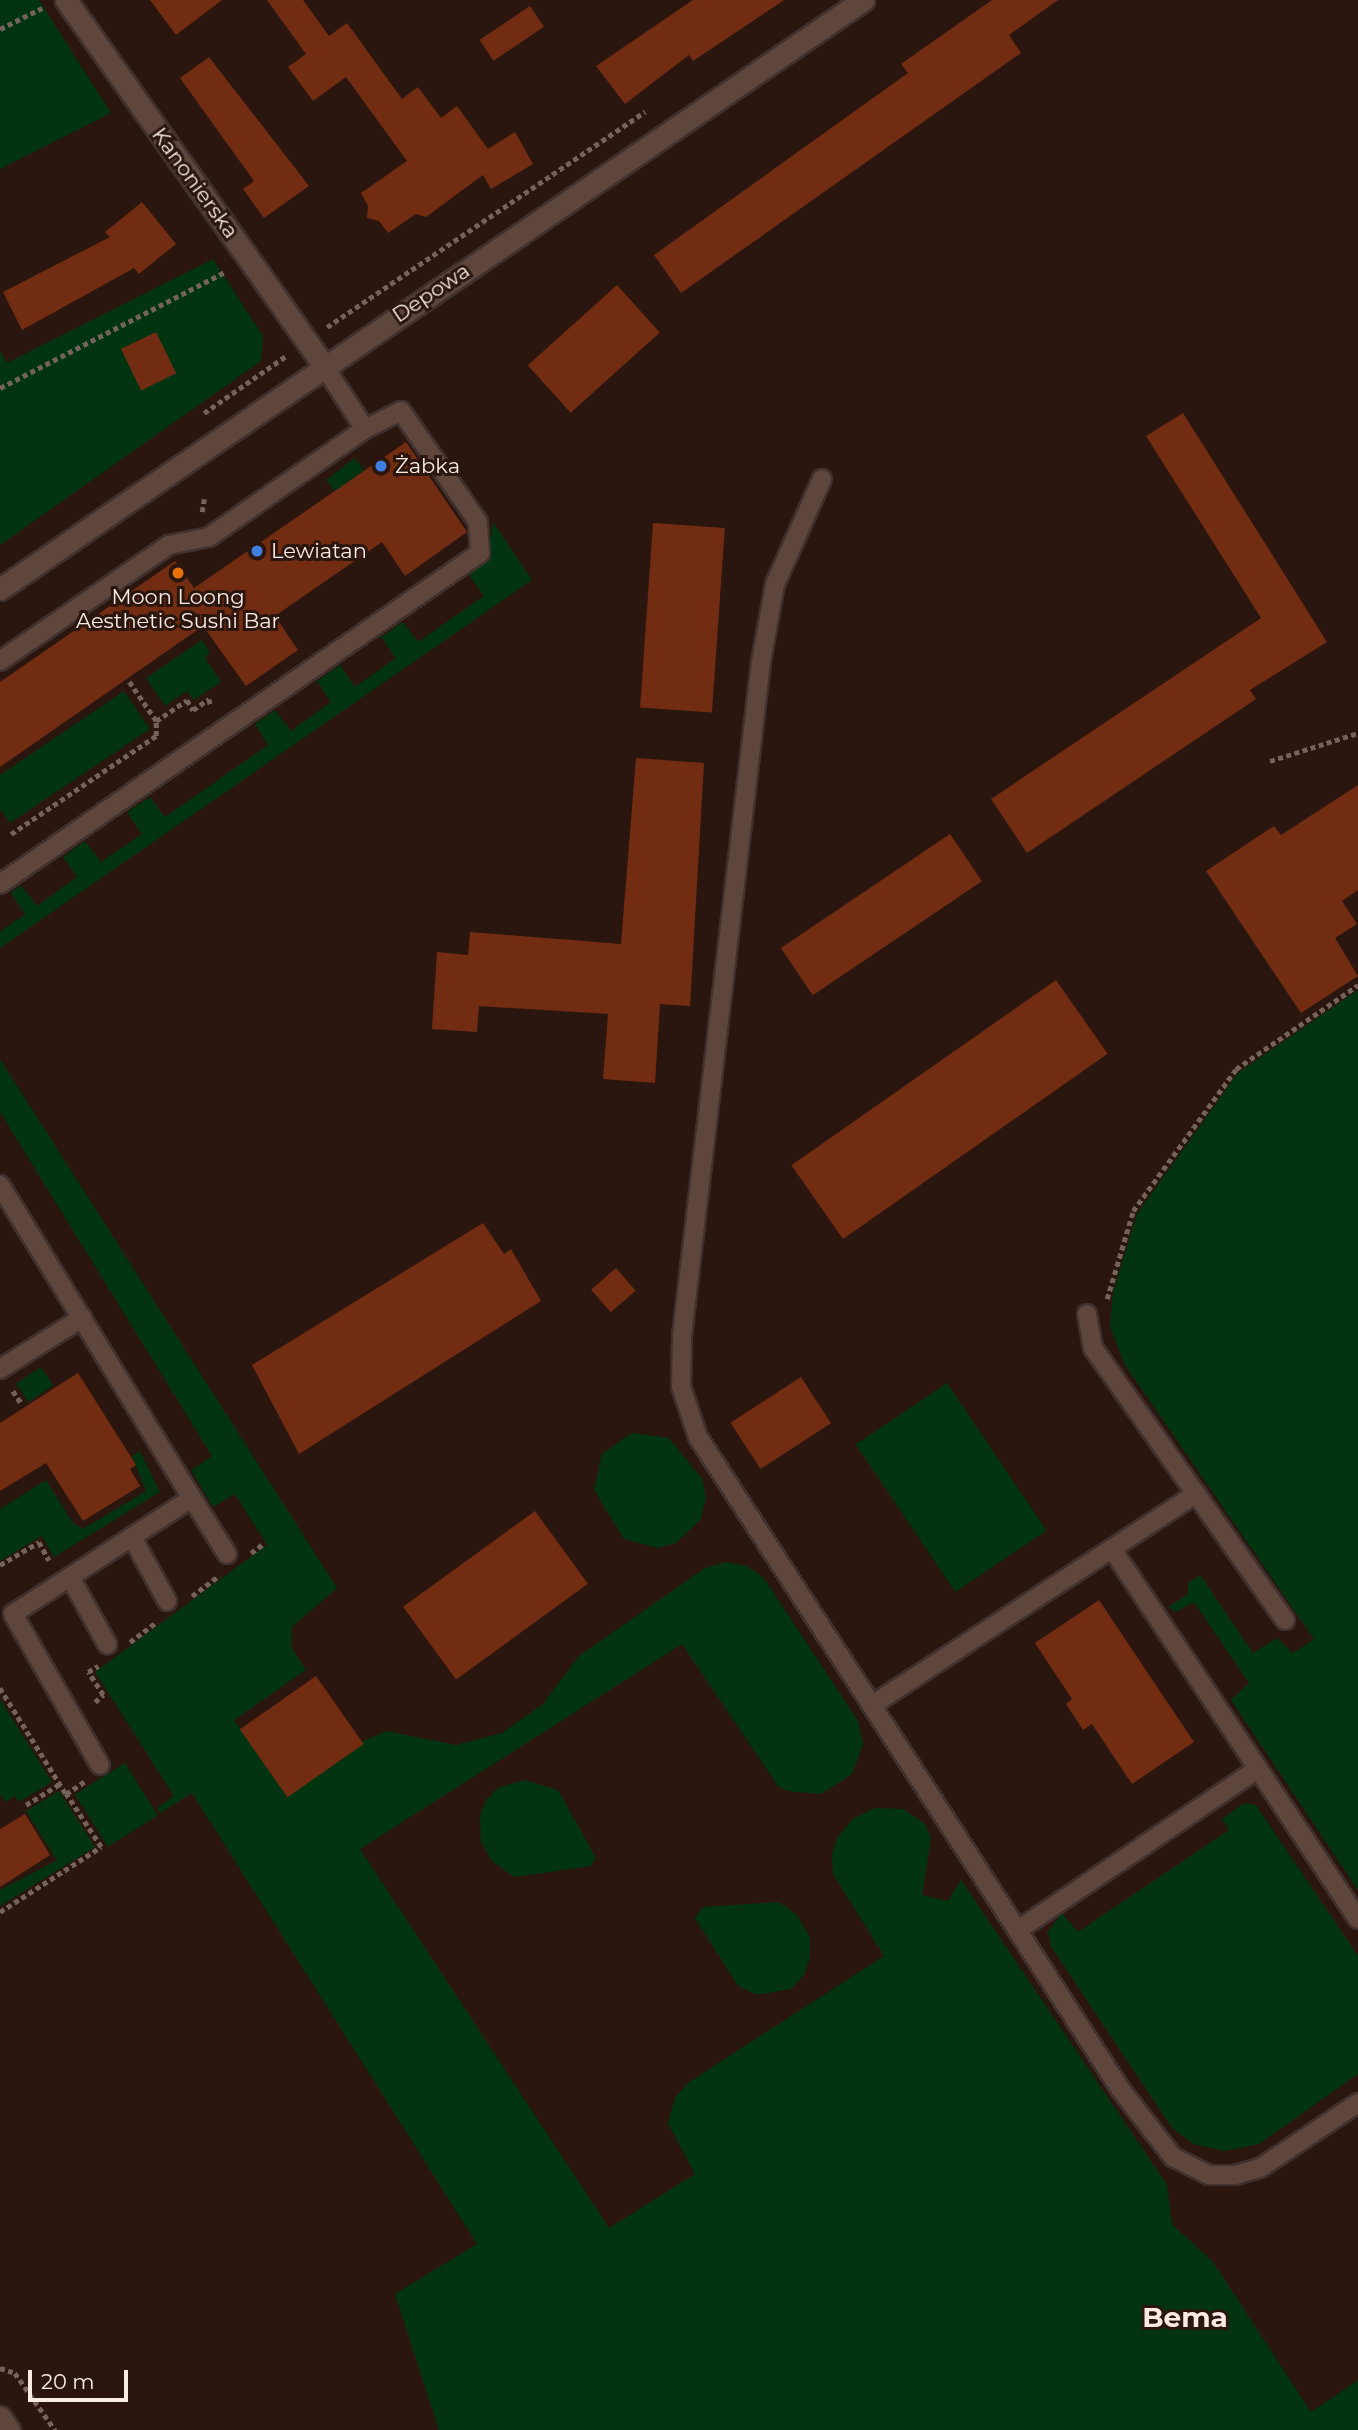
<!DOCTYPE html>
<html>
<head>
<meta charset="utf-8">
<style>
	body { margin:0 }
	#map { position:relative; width:1358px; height:2430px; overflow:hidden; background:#2a160e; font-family:Montserrat,sans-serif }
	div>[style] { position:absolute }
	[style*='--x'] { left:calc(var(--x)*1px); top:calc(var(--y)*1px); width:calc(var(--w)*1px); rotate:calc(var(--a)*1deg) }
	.green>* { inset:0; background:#033412; transform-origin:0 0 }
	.building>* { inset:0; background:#722c11; transform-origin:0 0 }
	.path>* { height:4.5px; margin-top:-2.25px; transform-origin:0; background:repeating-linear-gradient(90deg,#74625b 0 5px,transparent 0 8.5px) }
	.roads { filter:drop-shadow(2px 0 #40302e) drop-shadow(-2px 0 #40302e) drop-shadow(0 2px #40302e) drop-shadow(0 -2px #40302e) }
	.lane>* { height:18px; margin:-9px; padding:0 9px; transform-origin:9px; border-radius:9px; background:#5e463d }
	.street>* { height:21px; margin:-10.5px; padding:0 10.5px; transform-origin:10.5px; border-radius:10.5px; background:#5e463d }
	.dots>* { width:19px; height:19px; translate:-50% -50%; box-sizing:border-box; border:4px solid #2a160e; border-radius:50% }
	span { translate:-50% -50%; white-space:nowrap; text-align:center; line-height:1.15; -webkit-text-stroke:6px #2a160e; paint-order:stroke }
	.street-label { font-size:21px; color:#f9eae4 }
	.poi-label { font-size:21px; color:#f9eae4 }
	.left { translate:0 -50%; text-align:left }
	.district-label { font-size:28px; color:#f9eae4; font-weight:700 }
	.scale { position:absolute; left:28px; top:2370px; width:100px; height:32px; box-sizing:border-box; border:4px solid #f9eae4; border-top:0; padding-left:9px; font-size:21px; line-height:24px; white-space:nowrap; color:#f9eae4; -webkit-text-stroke:5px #2a160e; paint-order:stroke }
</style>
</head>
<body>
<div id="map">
	<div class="green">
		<div style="clip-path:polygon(0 0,39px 0,111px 113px,0 169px)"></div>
		<div style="clip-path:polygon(213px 259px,263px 336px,261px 361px,0 545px,0 351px,7px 363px)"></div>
		<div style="left:355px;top:458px;width:15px;height:36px;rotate:53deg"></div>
		<div style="clip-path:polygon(493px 522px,532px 580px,0 948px,0 932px,25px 914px,11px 893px,21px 885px,37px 906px,77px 877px,63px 857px,85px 841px,101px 862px,142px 834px,127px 812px,150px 797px,165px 817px,268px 745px,255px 724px,275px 710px,291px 731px,331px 702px,317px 681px,340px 665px,355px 687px,396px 658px,381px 637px,403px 622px,418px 642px,484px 596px,469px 575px,486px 562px)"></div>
		<div style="clip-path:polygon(202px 640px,210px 653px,205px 658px,221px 682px,194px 700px,187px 691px,165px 706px,146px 678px)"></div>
		<div style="clip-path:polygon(124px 691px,150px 729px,10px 823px,0 809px,0 775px)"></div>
		<div style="clip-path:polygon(1358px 990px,1358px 1890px,1231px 1700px,1249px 1683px,1194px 1602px,1176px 1612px,1168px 1607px,1188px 1594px,1188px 1583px,1200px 1575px,1253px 1653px,1277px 1638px,1293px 1653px,1314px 1639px,1125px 1365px,1110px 1327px,1113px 1292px,1137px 1214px,1238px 1073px)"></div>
		<div style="clip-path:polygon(0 1059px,337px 1588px,292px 1627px,291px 1647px,306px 1670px,234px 1720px,287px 1796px,363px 1741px,386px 1731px,456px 1745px,502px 1733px,543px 1704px,579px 1656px,705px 1568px,726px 1562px,747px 1566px,764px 1578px,858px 1721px,863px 1744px,852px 1774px,821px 1794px,787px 1791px,778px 1786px,682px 1644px,360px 1849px,609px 2228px,695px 2174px,668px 2123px,675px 2098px,689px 2082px,884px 1956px,833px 1874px,832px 1854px,837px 1838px,854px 1818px,875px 1808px,903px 1809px,925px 1824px,931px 1838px,922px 1895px,948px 1901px,961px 1880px,1167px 2185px,1172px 2224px,1213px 2262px,1311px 2412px,1358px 2380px,1358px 2430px,439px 2430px,395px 2294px,477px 2244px,192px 1793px,160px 1813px,157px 1808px,174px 1796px,95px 1672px,267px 1545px,235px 1494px,213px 1507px,191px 1470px,212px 1456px,0 1112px)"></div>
		<div style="left:41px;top:1367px;width:22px;height:30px;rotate:56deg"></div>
		<div style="left:947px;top:1383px;width:178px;height:110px;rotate:56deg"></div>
		<div style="clip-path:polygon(632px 1433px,669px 1438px,702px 1479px,706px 1497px,701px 1519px,676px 1543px,657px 1548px,624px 1539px,594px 1490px,602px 1454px)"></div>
		<div style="clip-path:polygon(140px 1451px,160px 1492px,54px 1557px,42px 1536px,0 1561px,0 1509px,46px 1480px,73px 1523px,83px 1529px,146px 1491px,132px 1456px)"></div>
		<div style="clip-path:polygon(0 1699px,52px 1782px,19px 1802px,15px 1796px,5px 1802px,0 1794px)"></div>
		<div style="left:125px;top:1763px;width:62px;height:59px;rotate:58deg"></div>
		<div style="clip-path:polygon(525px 1780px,558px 1790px,596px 1858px,591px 1866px,514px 1877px,492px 1861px,481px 1841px,480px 1816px,486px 1800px,498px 1788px)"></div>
		<div style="clip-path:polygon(59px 1791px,95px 1847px,0 1906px,0 1890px,57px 1860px,26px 1811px)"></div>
		<div style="clip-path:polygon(1244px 1803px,1256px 1805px,1358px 1956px,1358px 2074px,1259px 2144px,1224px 2151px,1193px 2144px,1172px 2128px,1051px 1946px,1048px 1932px,1062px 1913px,1078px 1932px,1229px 1830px,1222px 1819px)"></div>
		<div style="clip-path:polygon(779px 1902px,797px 1915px,810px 1937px,810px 1956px,804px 1975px,791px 1989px,757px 1995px,738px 1986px,695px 1918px,703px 1907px)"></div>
	</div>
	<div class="building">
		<div style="clip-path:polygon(150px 0,222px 0,176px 35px)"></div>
		<div style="clip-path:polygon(267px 0,303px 0,329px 36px,347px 23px,402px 99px,418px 87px,441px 118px,457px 106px,488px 149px,515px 132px,533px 164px,491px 189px,483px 175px,426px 217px,416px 214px,388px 233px,379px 221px,367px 218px,368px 206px,361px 193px,407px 161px,346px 77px,313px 101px,288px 67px,306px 54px)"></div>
		<div style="clip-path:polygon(693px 0,784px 0,693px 61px,689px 55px,625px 104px,596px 66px)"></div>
		<div style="clip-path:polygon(992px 0,1058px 0,1009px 35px,1021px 53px,681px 293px,654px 255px,908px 73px,901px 64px)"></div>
		<div style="left:530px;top:6px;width:25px;height:61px;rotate:56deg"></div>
		<div style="clip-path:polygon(209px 57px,309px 186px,264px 218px,243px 189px,254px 181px,180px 78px)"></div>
		<div style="clip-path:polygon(142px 202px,176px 244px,139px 274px,134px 268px,22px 330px,3px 292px,110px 237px,105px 232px)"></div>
		<div style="left:617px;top:285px;width:64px;height:120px;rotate:48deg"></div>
		<div style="left:156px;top:332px;width:46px;height:39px;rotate:64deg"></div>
		<div style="clip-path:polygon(1183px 413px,1327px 642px,1250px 690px,1256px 699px,1027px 853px,991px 799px,1261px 618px,1146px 436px)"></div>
		<div style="clip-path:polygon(406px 442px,467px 532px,405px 576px,382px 542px,275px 616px,298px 650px,246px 686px,203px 626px,0 767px,0 682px,175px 561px,194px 588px)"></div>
		<div style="left:653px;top:523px;width:72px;height:185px;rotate:4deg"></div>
		<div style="clip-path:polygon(636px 758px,704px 763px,690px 1006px,660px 1004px,655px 1083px,603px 1079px,608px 1014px,479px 1006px,477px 1032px,432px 1029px,437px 952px,468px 955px,470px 932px,621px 944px)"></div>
		<div style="clip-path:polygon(1358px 785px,1358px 890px,1342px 901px,1357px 924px,1335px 938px,1358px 976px,1301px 1013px,1206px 871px,1274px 826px,1281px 835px)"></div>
		<div style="left:950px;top:834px;width:57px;height:204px;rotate:56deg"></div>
		<div style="left:1056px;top:980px;width:90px;height:323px;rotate:55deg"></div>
		<div style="clip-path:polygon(483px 1223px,504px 1254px,511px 1249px,541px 1301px,299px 1454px,252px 1365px)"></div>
		<div style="left:616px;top:1268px;width:30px;height:33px;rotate:49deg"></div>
		<div style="clip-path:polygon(78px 1373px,136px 1465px,130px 1469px,140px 1486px,83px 1521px,46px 1463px,0 1491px,0 1423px)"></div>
		<div style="left:801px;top:1377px;width:55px;height:84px;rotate:57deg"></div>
		<div style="left:535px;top:1511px;width:90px;height:163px;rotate:54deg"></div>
		<div style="clip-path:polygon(1099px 1600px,1194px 1742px,1132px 1784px,1092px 1724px,1083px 1730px,1066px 1704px,1072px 1699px,1035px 1643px)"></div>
		<div style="left:316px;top:1676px;width:83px;height:93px;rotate:55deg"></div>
		<div style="clip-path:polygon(25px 1814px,50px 1855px,0 1887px,0 1829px)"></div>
	</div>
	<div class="path">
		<div style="--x:0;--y:29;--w:47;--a:-26.6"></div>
		<div style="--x:327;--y:327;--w:384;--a:-34.1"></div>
		<div style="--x:0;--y:388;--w:253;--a:-27.3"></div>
		<div style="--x:204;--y:413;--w:100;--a:-34.8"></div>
		<div style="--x:202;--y:512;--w:13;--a:-81"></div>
		<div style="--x:156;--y:721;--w:37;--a:-34"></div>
		<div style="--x:187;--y:700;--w:12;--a:59"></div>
		<div style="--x:193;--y:710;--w:19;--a:-35"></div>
		<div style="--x:209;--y:699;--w:7;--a:74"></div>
		<div style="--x:1270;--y:761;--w:92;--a:-17.7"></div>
		<div style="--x:11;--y:834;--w:175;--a:-34.1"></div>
		<div style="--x:156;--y:736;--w:15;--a:-90"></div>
		<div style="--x:156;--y:721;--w:51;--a:-124.6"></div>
		<div style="--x:1107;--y:1299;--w:92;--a:-73.5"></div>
		<div style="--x:1133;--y:1211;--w:175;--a:-54"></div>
		<div style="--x:1236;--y:1069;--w:148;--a:-34.5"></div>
		<div style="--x:13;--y:1391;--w:14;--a:56"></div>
		<div style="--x:251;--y:1553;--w:15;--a:-37"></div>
		<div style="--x:0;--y:1565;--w:45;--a:-30.5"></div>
		<div style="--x:39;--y:1542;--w:21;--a:61"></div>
		<div style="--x:192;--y:1596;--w:34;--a:-37"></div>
		<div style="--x:130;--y:1642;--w:34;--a:-37"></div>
		<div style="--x:0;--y:1688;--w:125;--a:58.1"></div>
		<div style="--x:95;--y:1702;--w:11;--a:-41"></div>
		<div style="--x:103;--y:1695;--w:27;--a:-123"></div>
		<div style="--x:88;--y:1672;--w:12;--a:-31"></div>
		<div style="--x:26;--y:1805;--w:39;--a:-32"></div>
		<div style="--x:0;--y:1912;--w:120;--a:-32.8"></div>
		<div style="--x:101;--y:1847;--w:64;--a:-123.4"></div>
		<div style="--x:66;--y:1794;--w:22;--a:-34"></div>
		<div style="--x:0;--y:2368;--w:16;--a:18"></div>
		<div style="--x:15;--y:2373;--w:70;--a:54.9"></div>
	</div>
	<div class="roads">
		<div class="lane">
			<div style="--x:822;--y:479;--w:115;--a:114.1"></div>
			<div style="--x:775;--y:584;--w:79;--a:100.2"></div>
			<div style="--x:761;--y:662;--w:679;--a:96.69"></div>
			<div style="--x:682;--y:1336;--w:50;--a:91.1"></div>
			<div style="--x:681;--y:1386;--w:54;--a:71.6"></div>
			<div style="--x:698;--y:1437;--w:778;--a:57.07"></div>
			<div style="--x:1121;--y:2090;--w:85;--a:52.2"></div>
			<div style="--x:1173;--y:2157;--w:40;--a:26.6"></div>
			<div style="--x:1209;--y:2175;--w:26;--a:0"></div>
			<div style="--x:1235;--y:2175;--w:26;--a:-16"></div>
			<div style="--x:1260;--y:2168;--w:118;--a:-33.6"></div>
			<div style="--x:0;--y:661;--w:205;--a:-34.5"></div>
			<div style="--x:169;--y:545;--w:41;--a:-11.3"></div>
			<div style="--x:209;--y:537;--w:190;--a:-34.7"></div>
			<div style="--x:0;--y:884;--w:583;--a:-34.59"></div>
			<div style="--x:480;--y:553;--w:31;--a:-94"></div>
			<div style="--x:478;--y:522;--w:135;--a:-124.7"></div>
			<div style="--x:401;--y:411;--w:40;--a:153.4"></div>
			<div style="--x:365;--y:429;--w:75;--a:-123.1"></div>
			<div style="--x:0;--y:1185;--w:367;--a:58.5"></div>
			<div style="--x:192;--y:1498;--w:213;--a:147.1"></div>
			<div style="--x:13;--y:1614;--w:174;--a:60.1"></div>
			<div style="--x:1087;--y:1314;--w:35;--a:80"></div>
			<div style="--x:1093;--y:1348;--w:333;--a:54.8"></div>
			<div style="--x:0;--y:1369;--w:97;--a:-31.9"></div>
			<div style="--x:192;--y:1498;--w:66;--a:58"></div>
			<div style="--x:132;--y:1537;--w:73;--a:61.3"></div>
			<div style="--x:1112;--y:1549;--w:444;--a:56.4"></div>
			<div style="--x:70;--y:1577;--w:77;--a:61.1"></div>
			<div style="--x:872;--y:1705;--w:387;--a:-33.1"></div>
			<div style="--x:1018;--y:1930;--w:289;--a:-33.9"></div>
		</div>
		<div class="street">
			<div style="--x:66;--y:0;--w:448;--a:54.8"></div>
			<div style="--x:0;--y:589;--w:1045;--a:-34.31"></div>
			<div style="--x:0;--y:2417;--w:16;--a:55"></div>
		</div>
	</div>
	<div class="dots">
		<div style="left:381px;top:466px;background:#3f7fe0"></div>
		<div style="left:257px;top:551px;background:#3f7fe0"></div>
		<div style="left:178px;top:573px;background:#e8710a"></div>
	</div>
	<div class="street-label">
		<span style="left:195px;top:183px;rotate:54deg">Kanonierska</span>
		<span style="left:431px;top:293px;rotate:-34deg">Depowa</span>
	</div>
	<div class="poi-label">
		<span class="left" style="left:395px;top:466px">Żabka</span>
		<span class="left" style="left:271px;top:551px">Lewiatan</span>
		<span style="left:178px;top:609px">Moon Loong<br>Aesthetic Sushi Bar</span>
	</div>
	<div class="district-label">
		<span style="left:1185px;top:2317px">Bema</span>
	</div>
	<div class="scale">20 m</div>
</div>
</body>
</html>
